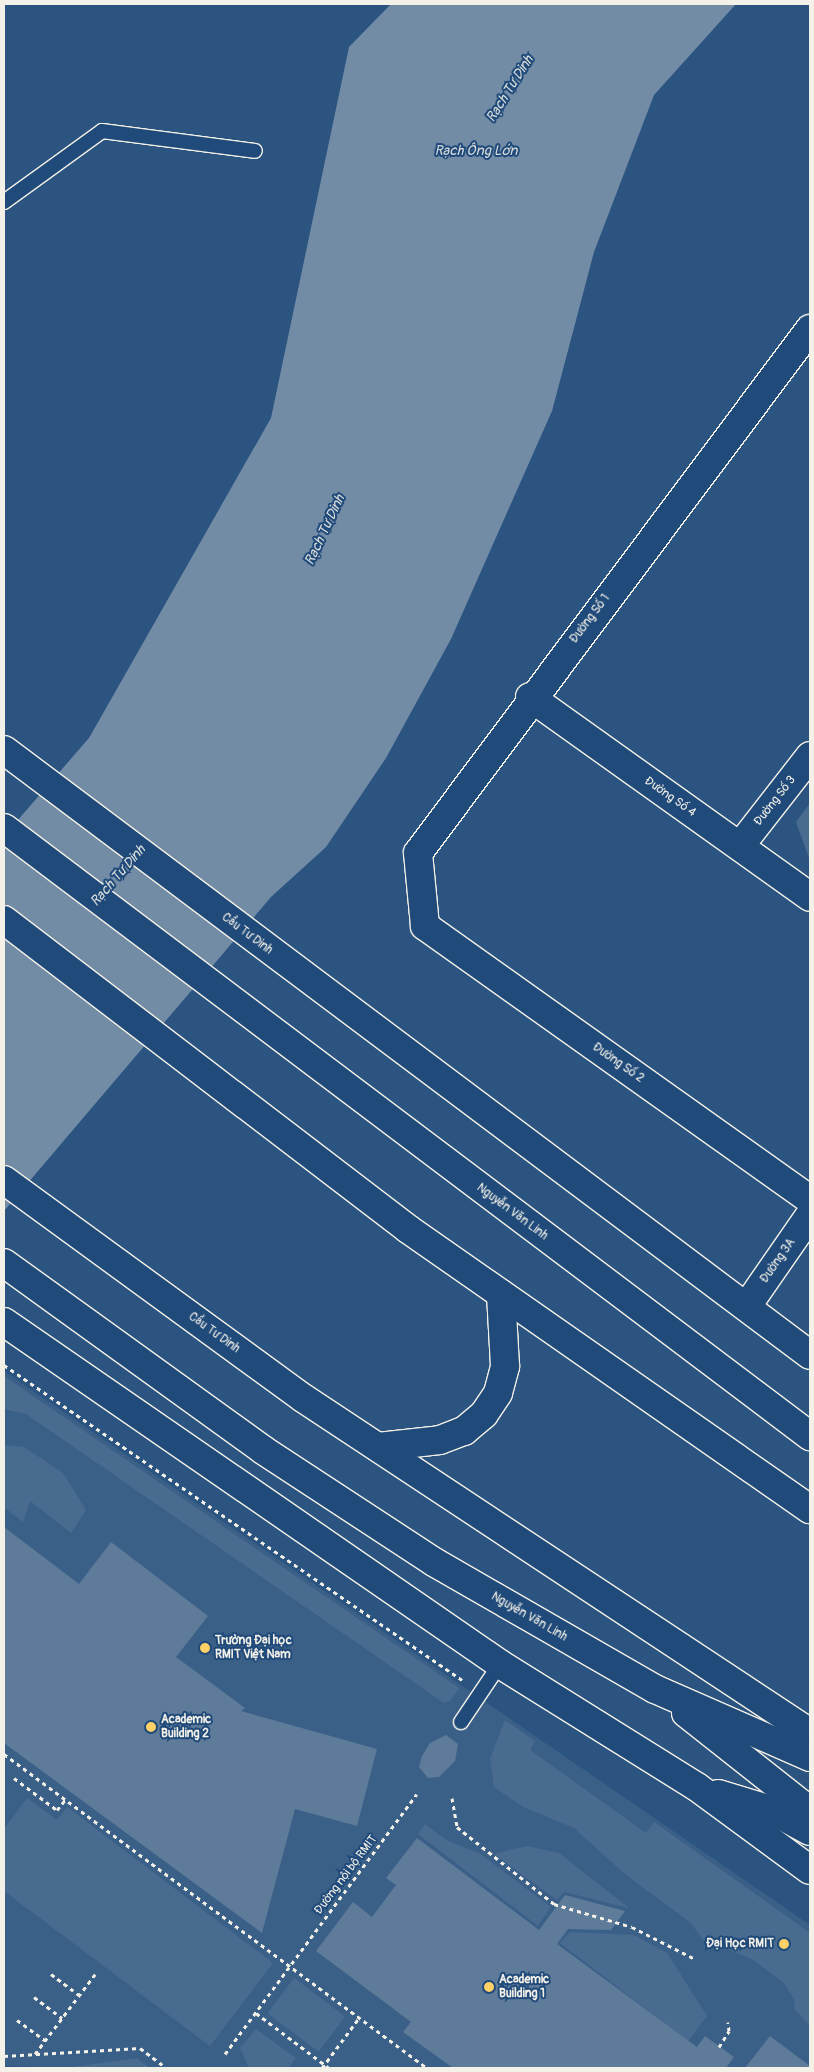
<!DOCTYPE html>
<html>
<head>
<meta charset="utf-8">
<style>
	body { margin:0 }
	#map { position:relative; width:814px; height:2072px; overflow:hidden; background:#2c5481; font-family:Pangolin,sans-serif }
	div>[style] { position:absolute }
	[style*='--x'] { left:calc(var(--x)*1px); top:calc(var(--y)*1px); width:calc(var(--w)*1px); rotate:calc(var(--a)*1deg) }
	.built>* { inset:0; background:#3b6088 }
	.green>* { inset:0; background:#496b90; transform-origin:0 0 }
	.water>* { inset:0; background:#738ca6 }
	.building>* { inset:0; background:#5e7b9a }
	.path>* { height:3px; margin-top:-1.5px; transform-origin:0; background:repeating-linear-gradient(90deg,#f4f1e8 0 4px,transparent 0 8px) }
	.roads { filter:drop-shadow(1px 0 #f4f1e8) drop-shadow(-1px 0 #f4f1e8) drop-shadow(0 1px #f4f1e8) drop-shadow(0 -1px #f4f1e8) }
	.service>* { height:14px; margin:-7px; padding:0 7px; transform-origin:7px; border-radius:7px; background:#1f4a7a }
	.minor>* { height:28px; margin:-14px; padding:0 14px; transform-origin:14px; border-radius:14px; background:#1f4a7a }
	.primary>* { height:28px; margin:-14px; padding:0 14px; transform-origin:14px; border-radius:14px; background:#1f4a7a }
	.trunk>* { height:28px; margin:-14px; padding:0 14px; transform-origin:14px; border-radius:14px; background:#1f4a7a }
	.dots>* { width:14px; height:14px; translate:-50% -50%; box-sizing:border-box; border:2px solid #1f4a7a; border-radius:50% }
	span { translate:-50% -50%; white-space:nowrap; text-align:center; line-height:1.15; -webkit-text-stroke:4px #1f4a7a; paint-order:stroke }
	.street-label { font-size:12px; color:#f4f1e8 }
	.poi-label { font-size:12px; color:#f4f1e8; font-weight:700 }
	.left { translate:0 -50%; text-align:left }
	.right { translate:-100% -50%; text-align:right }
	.water-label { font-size:14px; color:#dadddb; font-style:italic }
	.frame { position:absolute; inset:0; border:5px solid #f4f1e8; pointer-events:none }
</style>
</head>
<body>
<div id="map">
	<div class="built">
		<div style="clip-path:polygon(4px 1371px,810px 1925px,810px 2068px,150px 2068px,137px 2058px,63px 2068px,4px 2066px)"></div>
	</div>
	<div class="green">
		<div style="clip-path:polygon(810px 803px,810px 861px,796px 822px)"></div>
		<div style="clip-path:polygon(4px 1376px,459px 1688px,450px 1701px,444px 1703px,26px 1414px,4px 1409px)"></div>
		<div style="clip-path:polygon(4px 1445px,24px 1447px,63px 1473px,86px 1510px,71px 1533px,30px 1501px,23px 1522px,4px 1507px)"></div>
		<div style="clip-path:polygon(505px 1720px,535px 1741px,530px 1750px,646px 1833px,654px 1822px,810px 1933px,810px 2026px,795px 2010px,794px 1999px,784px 1983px,752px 1959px,703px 1940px,691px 1923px,626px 1875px,574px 1828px,523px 1807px,494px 1787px,490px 1759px)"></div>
		<div style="clip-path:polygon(27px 1798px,57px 1820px,67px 1807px,273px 1963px,210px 2046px,4px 1891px,4px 1829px)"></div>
		<div style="clip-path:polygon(425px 1824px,448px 1841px,479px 1853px,551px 1907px,538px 1926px,418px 1834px)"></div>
		<div style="clip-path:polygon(527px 1846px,559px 1853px,629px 1908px,564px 1892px,557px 1900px,494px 1854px)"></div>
		<div style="clip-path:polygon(570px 1932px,634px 1935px,667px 1953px,707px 2016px,688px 2041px,560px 1943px)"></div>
		<div style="left:294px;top:1978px;width:64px;height:44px;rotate:37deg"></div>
		<div style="clip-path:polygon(256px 2029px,296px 2058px,288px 2068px,249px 2068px,240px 2048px)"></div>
		<div style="clip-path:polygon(137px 2058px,150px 2068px,63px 2068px)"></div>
	</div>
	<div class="water">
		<div style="clip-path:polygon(391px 4px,736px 4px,654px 95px,594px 252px,552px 411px,451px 639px,386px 758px,326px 847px,271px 897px,4px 1211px,4px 836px,89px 738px,271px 418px,349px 47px)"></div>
	</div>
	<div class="building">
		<div style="clip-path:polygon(4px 1527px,79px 1584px,111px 1542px,208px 1616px,176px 1657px,245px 1708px,241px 1711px,377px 1749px,357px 1826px,295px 1809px,262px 1933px,4px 1743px)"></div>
		<div style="clip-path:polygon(446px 1735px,458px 1744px,455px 1761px,439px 1777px,428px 1778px,419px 1767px,422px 1756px,430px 1743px)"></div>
		<div style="clip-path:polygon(417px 1838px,539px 1930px,565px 1895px,625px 1911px,611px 1930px,568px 1929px,557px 1944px,697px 2047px,705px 2036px,734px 2057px,726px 2068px,453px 2068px,403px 2032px,411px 2022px,316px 1951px,353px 1902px,372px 1917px,396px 1885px,386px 1878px)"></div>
		<div style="clip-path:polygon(770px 2036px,810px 2066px,810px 2068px,745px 2068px)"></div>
	</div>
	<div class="path">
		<div style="--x:4;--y:1365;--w:556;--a:34.52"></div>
		<div style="--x:4;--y:1754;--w:527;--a:36.59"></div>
		<div style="--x:14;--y:1778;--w:54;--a:36.7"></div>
		<div style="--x:57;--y:1810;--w:13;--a:-51"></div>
		<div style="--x:452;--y:1798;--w:29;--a:80"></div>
		<div style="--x:457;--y:1827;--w:124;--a:38.4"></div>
		<div style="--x:554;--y:1904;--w:81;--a:16.4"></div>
		<div style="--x:632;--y:1927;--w:71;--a:26.9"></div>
		<div style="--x:51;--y:1974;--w:35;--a:37"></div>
		<div style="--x:34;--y:1997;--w:35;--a:37"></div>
		<div style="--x:256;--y:2013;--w:91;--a:37"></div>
		<div style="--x:17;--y:2020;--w:34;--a:36"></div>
		<div style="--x:719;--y:2047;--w:19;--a:-58"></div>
		<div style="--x:729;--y:2031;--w:9;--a:-96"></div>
		<div style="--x:35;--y:2054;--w:101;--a:-53"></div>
		<div style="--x:225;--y:2054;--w:323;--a:-53.6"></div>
		<div style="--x:4;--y:2056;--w:136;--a:-3.4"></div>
		<div style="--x:140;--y:2048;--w:34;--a:37"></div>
		<div style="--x:322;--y:2068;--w:62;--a:-53.5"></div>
	</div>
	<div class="roads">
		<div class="service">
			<div style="--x:4;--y:202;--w:121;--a:-35.9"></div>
			<div style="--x:102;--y:131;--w:154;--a:7.4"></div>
			<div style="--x:461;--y:1722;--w:70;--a:-56.1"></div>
		</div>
		<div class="minor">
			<div style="--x:810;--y:329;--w:654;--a:126.8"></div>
			<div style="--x:418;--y:853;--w:73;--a:84.5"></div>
			<div style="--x:425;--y:926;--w:473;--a:35.4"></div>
			<div style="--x:530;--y:697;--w:344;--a:35.5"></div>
			<div style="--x:740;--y:846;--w:114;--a:-52.1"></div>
			<div style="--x:747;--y:1306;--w:111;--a:-55.3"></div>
		</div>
		<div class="primary">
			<div style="--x:4;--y:750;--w:1008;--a:36.89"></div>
			<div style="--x:4;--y:1322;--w:602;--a:34.59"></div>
			<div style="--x:500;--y:1664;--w:232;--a:32"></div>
			<div style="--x:697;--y:1787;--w:140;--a:36.3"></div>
			<div style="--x:718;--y:1794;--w:55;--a:16.8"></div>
			<div style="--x:771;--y:1810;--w:44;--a:28.3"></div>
		</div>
		<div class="trunk">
			<div style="--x:4;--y:828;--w:1010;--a:37.03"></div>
			<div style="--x:4;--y:920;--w:509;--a:37.41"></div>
			<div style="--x:408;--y:1229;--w:490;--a:34.9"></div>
			<div style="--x:4;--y:1180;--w:370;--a:36.1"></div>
			<div style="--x:303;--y:1398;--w:608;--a:33.45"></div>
			<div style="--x:4;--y:1263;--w:319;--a:35.8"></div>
			<div style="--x:263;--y:1450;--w:204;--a:33.2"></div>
			<div style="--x:434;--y:1562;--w:255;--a:29.9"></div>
			<div style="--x:655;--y:1689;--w:169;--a:23.7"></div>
			<div style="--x:378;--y:1447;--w:62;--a:-6.4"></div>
			<div style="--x:440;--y:1440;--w:26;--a:-21"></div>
			<div style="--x:464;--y:1431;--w:26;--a:-40"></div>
			<div style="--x:484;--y:1414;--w:25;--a:-56"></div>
			<div style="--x:498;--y:1393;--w:28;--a:-75"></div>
			<div style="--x:505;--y:1366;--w:72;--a:-93.2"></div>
			<div style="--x:686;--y:1713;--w:158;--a:38.3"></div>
		</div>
	</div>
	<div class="dots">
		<div style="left:205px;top:1648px;background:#ffd166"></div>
		<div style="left:151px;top:1727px;background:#ffd166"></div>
		<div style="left:784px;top:1944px;background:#ffd166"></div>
		<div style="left:489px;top:1987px;background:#ffd166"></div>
	</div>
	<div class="street-label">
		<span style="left:590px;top:619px;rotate:-53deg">Đường Số 1</span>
		<span style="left:670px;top:797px;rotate:35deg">Đường Số 4</span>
		<span style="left:775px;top:801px;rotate:-52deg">Đường Số 3</span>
		<span style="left:247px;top:934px;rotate:37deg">Cầu Tư Dinh</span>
		<span style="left:618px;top:1063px;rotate:35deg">Đường Số 2</span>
		<span style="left:512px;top:1212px;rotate:37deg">Nguyễn Văn Linh</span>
		<span style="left:778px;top:1261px;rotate:-55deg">Đường 3A</span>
		<span style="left:214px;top:1333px;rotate:36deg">Cầu Tư Dinh</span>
		<span style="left:529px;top:1617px;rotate:30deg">Nguyễn Văn Linh</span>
		<span style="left:346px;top:1875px;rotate:-53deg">Đường nội bộ RMIT</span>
	</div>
	<div class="poi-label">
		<span class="left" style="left:215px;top:1648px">Trường Đại học<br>RMIT Việt Nam</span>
		<span class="left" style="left:161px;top:1727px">Academic<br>Building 2</span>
		<span class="right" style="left:774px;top:1944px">Đại Học RMIT</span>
		<span class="left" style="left:499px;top:1987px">Academic<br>Building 1</span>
	</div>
	<div class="water-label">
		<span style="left:510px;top:89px;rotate:-58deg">Rạch Tư Dinh</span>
		<span style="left:476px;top:151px">Rạch Ông Lớn</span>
		<span style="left:325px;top:530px;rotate:-65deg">Rạch Tư Dinh</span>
		<span style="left:118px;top:876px;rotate:-49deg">Rạch Tư Dinh</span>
	</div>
	<div class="frame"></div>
</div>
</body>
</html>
